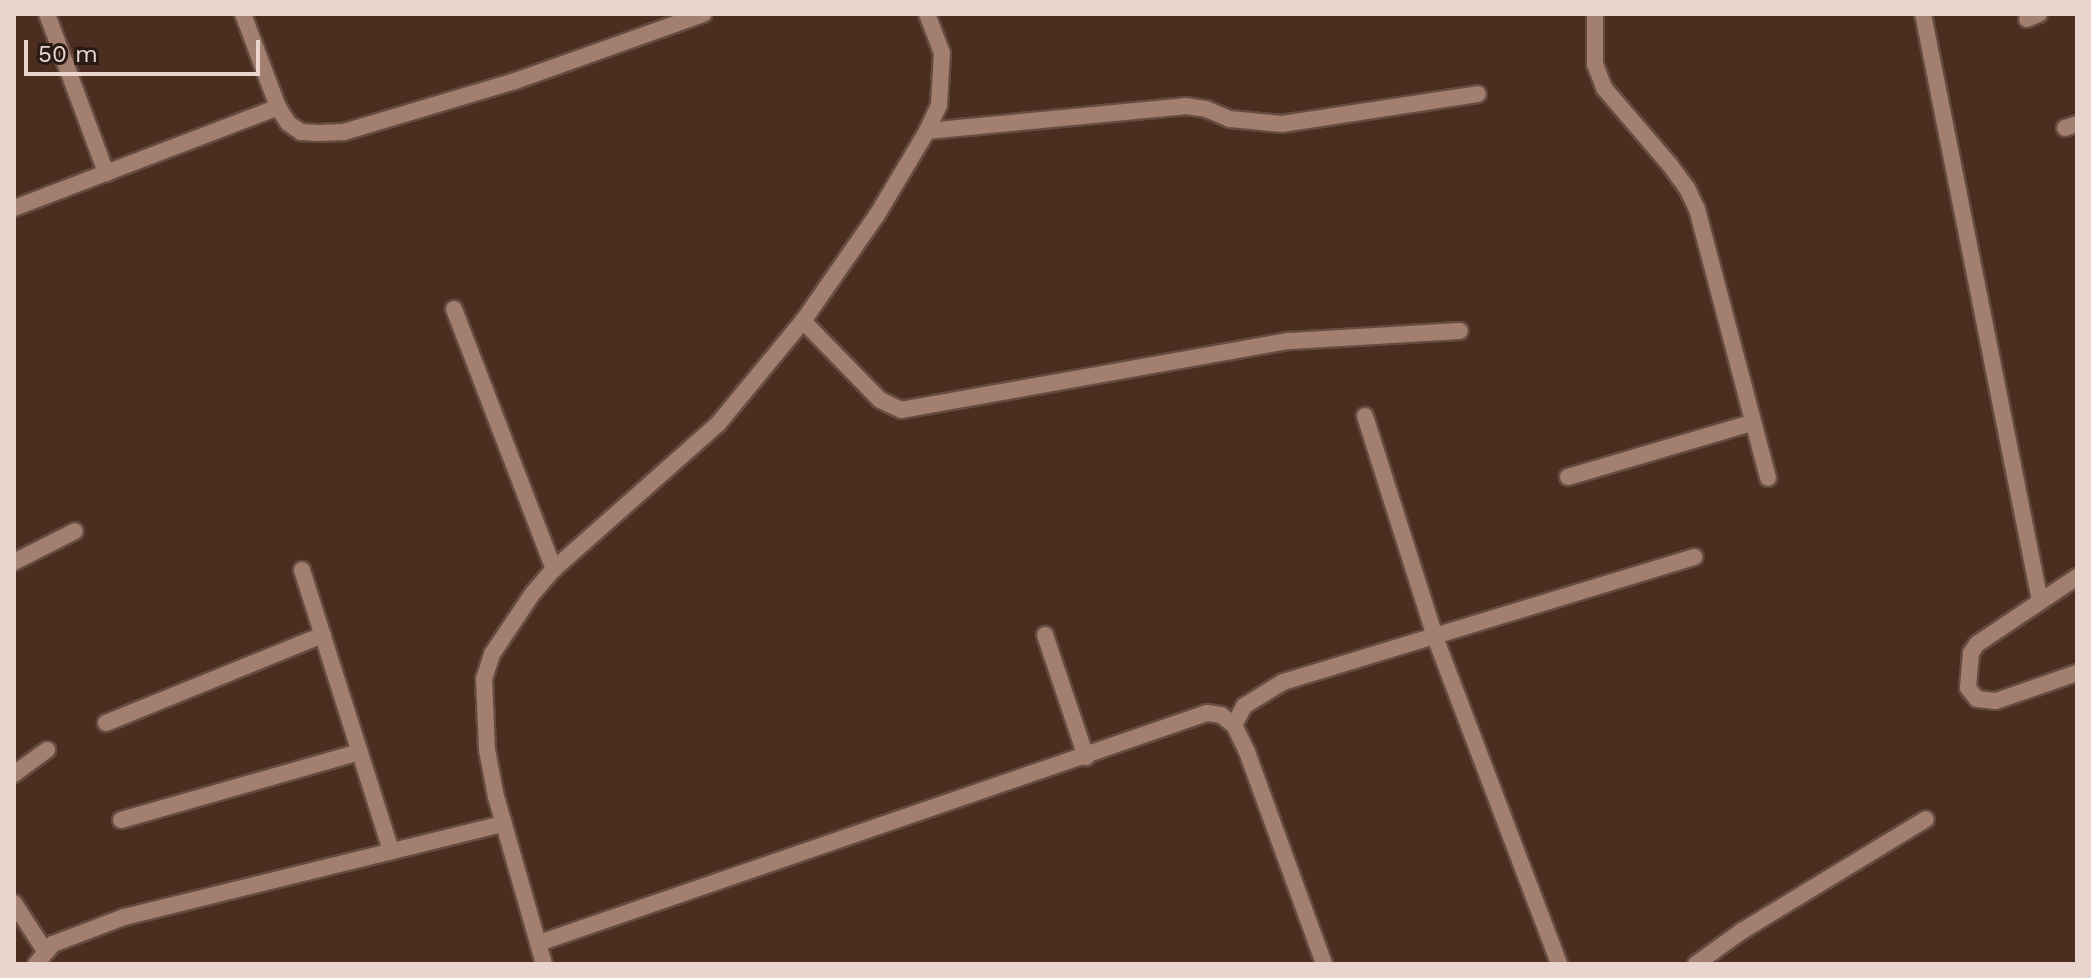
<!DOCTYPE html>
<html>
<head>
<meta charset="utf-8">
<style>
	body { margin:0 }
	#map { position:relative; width:2091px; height:978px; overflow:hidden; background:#4c2e21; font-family:"Work Sans",sans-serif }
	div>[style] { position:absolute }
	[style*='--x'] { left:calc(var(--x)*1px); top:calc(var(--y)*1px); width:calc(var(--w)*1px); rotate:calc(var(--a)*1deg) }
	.roads { filter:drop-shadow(2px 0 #654b40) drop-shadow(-2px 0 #654b40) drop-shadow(0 2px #654b40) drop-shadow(0 -2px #654b40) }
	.lane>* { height:16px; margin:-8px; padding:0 8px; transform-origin:8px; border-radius:8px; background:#a27f6f }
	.street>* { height:16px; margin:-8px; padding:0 8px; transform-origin:8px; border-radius:8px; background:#a27f6f }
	span { translate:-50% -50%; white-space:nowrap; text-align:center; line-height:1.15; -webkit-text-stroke:7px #281a14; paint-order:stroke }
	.frame { position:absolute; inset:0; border:16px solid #e9d5cd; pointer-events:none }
	.scale { position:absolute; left:24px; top:40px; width:236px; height:36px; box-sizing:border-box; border:4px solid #e9d5cd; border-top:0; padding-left:10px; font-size:24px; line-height:28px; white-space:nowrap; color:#e9d5cd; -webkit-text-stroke:6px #281a14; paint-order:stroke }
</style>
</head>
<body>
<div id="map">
	<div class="roads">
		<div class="lane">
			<div style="--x:454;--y:309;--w:279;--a:69"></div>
		</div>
		<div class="street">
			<div style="--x:47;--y:14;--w:170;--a:69.6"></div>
			<div style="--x:243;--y:14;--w:99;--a:69.4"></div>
			<div style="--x:278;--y:107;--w:19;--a:58"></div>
			<div style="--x:288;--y:123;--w:16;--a:35"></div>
			<div style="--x:301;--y:132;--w:17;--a:3"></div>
			<div style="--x:318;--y:133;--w:26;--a:-2"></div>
			<div style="--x:344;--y:132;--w:178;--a:-16.6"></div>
			<div style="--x:515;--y:81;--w:200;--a:-19.6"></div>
			<div style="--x:1595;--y:14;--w:50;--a:90"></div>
			<div style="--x:1595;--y:64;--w:26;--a:69"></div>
			<div style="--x:1604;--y:88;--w:101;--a:49.4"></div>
			<div style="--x:1670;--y:165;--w:29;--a:54"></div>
			<div style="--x:1687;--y:188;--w:23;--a:65"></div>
			<div style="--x:1697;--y:209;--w:278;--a:75.2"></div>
			<div style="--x:1923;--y:14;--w:599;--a:78.73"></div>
			<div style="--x:2027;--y:19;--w:13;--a:-23"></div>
			<div style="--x:2065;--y:128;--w:13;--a:-18"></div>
			<div style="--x:927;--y:131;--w:259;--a:-5.5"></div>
			<div style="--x:1185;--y:106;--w:21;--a:8"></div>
			<div style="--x:1206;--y:109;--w:26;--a:23"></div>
			<div style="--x:1230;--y:119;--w:52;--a:5.5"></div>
			<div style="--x:1282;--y:124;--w:198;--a:-8.7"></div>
			<div style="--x:14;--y:208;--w:283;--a:-20.9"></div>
			<div style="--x:803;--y:321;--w:110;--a:45.7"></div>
			<div style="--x:880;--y:400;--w:23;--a:25"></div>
			<div style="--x:901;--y:410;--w:395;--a:-10.1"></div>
			<div style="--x:1290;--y:341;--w:170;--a:-3.4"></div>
			<div style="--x:1365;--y:416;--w:232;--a:72.4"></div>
			<div style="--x:1435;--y:637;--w:350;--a:69.2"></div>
			<div style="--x:1568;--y:477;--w:192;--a:-16.4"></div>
			<div style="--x:14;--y:562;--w:68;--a:-26.9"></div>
			<div style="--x:302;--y:570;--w:295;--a:72.4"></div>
			<div style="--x:2077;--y:577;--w:120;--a:146.2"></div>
			<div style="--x:1977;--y:644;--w:11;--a:124"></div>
			<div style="--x:1971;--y:653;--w:35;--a:95"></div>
			<div style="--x:1968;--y:688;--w:14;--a:51"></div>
			<div style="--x:1977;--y:699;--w:19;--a:6"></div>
			<div style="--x:1996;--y:701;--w:86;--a:-19.1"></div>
			<div style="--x:1045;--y:635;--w:129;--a:71.4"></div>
			<div style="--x:106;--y:723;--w:234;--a:-22.1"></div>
			<div style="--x:1234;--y:725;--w:21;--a:-62"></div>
			<div style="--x:1244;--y:706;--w:46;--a:-31.6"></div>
			<div style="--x:1283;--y:682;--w:430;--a:-16.9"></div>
			<div style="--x:14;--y:774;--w:41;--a:-36"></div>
			<div style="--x:121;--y:820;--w:248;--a:-15.9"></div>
			<div style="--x:14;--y:903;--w:57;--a:57.1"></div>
			<div style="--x:539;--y:943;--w:706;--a:-19"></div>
			<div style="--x:1207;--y:713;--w:14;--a:8"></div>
			<div style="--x:1221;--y:715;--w:16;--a:38"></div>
			<div style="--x:1234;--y:725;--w:30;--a:64"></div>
			<div style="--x:1247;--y:752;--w:226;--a:70"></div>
			<div style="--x:36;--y:964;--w:26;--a:-50"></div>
			<div style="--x:53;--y:944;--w:76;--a:-20.8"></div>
			<div style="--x:124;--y:917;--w:391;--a:-13.8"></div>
			<div style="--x:544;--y:964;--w:174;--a:-106"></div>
			<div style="--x:496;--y:797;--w:48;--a:-100.8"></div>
			<div style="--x:487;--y:750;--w:71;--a:-92.4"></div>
			<div style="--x:484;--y:679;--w:26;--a:-72"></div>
			<div style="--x:492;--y:654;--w:73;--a:-56.1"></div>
			<div style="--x:533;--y:593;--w:32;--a:-49"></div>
			<div style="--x:554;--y:569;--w:219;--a:-41.5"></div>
			<div style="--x:718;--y:424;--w:134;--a:-50.5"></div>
			<div style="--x:803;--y:321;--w:129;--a:-55.1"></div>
			<div style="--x:877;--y:215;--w:98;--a:-59.2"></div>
			<div style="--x:927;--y:131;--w:29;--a:-65"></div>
			<div style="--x:939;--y:105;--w:52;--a:-86.7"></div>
			<div style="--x:942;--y:53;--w:42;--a:-111"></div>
			<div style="--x:1696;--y:964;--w:57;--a:-35.7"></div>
			<div style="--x:1742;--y:931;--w:215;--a:-31.3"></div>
		</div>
	</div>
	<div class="frame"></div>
	<div class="scale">50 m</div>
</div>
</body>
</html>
